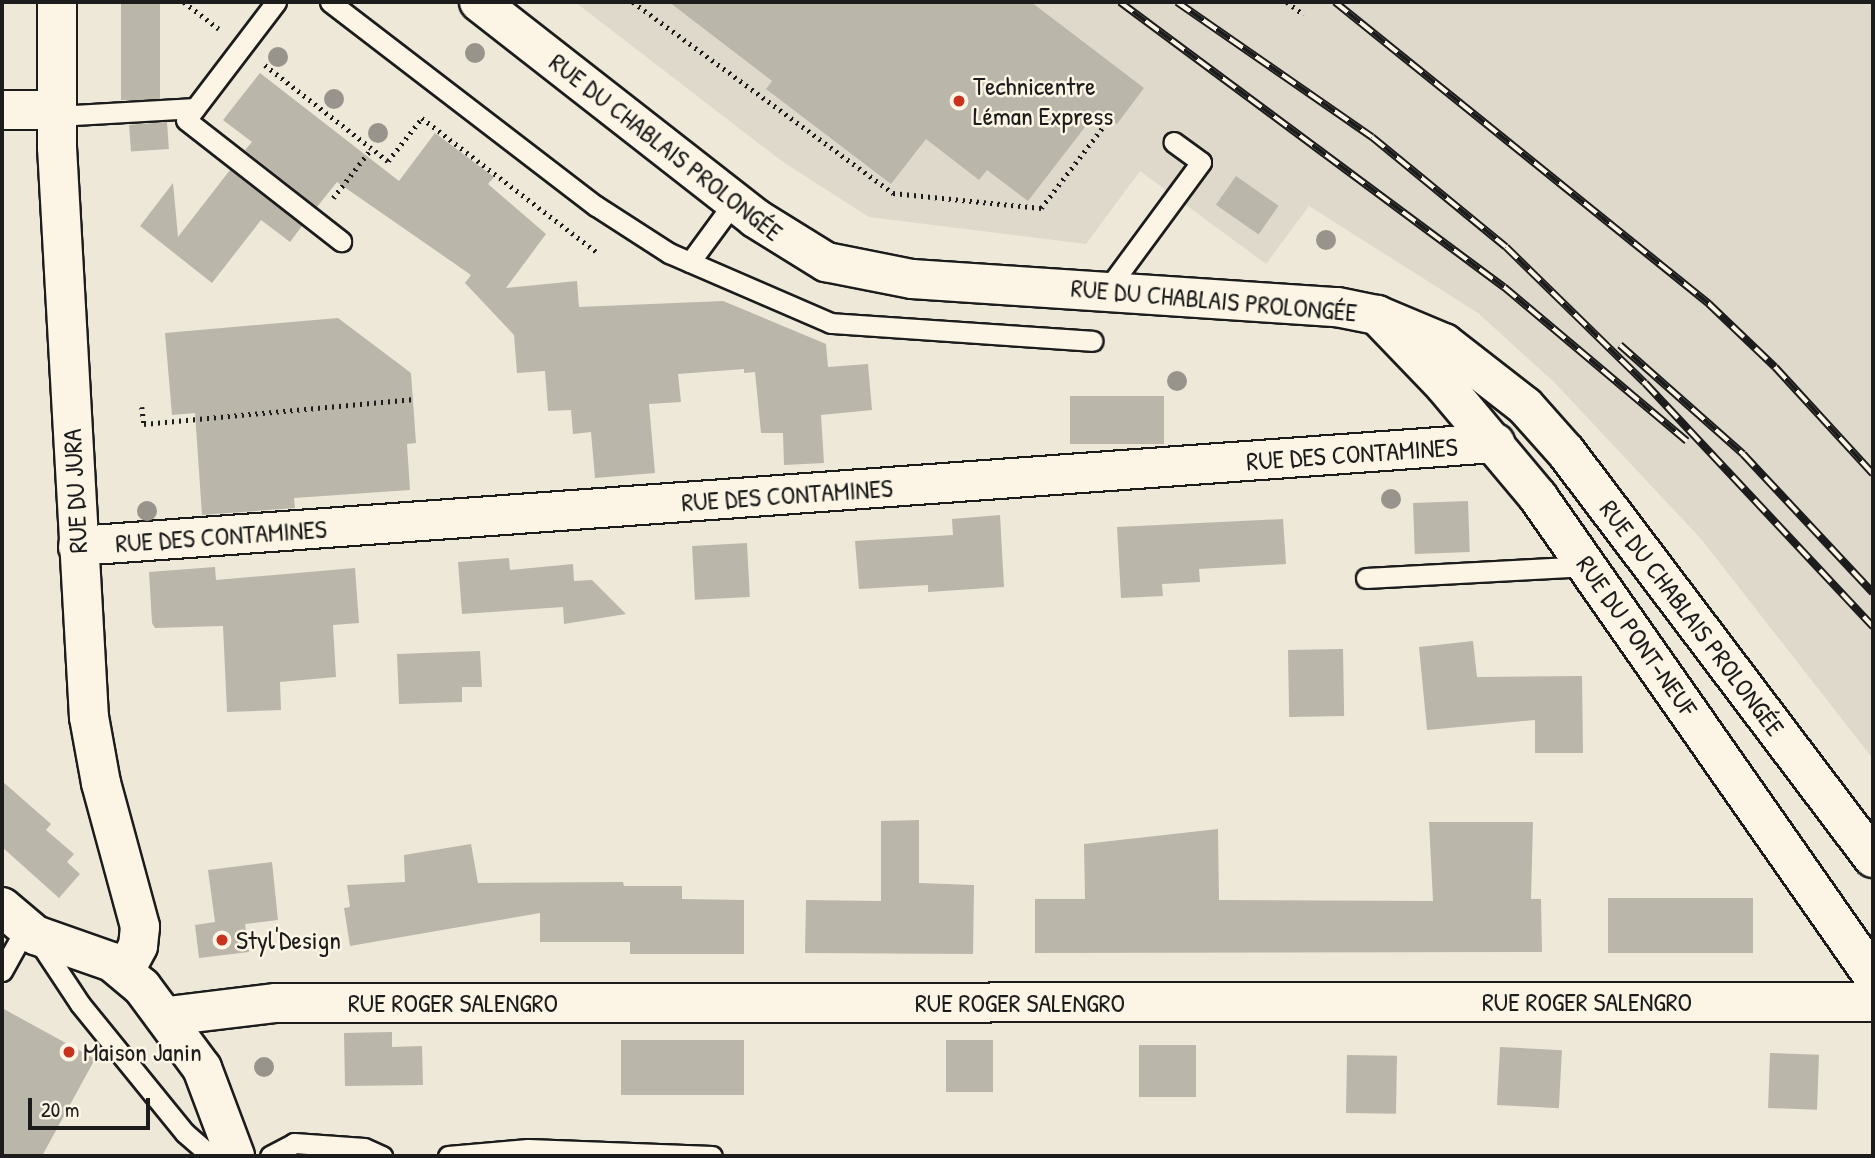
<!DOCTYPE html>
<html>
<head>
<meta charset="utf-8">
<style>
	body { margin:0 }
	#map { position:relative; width:1875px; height:1158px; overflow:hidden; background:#eee8d9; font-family:"Patrick Hand",sans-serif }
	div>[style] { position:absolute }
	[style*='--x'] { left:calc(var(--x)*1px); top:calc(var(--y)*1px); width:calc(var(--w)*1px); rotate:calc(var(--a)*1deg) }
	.built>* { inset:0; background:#ded9cb }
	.building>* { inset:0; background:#bab6aa; transform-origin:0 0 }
	.path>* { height:4.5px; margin-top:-2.25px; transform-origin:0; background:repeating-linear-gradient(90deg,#1c1c1c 0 2px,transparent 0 7px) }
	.roads { filter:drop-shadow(2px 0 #1c1c1c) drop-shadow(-2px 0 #1c1c1c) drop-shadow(0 2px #1c1c1c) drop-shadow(0 -2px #1c1c1c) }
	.service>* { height:19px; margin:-9.5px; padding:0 9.5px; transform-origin:9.5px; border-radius:9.5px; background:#fcf5e5 }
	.minor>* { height:38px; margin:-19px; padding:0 19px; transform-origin:19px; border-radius:19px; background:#fcf5e5 }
	.tertiary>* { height:38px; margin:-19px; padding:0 19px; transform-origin:19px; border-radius:19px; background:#fcf5e5 }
	.rail>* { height:8px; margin-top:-4px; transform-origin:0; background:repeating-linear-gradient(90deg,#fcf5e5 0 16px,#1c1c1c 0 32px); box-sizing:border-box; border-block:2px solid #1c1c1c }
	.trees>* { width:20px; height:20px; margin:-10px; border-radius:50%; background:#98948b }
	.dots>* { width:19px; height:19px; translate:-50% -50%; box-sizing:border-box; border:4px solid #fcf5e5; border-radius:50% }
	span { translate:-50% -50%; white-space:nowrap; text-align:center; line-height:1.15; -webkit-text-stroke:5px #fcf5e5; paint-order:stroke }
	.poi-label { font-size:26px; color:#1c1c1c }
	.left { translate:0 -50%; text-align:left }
	.street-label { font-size:26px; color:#1c1c1c }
	.frame { position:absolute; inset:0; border:4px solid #1c1c1c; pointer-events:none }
	.scale { position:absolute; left:28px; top:1098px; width:122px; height:32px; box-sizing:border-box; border:4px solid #1c1c1c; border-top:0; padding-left:9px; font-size:21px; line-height:24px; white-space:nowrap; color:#1c1c1c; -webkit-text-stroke:5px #fcf5e5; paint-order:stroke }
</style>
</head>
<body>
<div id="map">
	<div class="built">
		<div style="clip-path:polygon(575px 2px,1873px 2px,1873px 759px,1702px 540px,1555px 383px,1478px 313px,1309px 206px,1266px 264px,1140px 171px,1086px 244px,869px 217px,783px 162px)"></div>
	</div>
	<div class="building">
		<div style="left:121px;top:2px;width:39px;height:98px"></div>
		<div style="clip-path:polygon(669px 2px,1031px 2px,1144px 88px,1117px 124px,1095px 114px,1028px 201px,987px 170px,979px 180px,926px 139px,891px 184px,766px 89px,772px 81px)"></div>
		<div style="clip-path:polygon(260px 73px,399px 181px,435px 133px,494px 177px,488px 184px,546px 234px,506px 288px,577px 281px,579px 307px,723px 301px,826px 344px,828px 367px,868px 364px,872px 410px,821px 415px,824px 463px,784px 465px,783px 433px,761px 433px,755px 372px,744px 373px,744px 369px,678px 374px,681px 402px,649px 404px,655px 473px,595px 478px,591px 432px,573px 434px,571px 410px,548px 411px,545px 371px,517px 373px,514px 335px,465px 283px,471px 275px,337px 182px,317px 207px,245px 150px,252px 142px,223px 120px)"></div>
		<div style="left:167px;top:122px;width:27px;height:38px;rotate:86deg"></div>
		<div style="clip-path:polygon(230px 170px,302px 226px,290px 242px,261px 220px,212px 283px,140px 226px,173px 183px,178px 237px)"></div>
		<div style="left:1236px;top:176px;width:52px;height:35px;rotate:35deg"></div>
		<div style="clip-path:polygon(338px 318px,411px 373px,416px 443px,407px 444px,410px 490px,294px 498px,295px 508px,202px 515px,195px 413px,172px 415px,165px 333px)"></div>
		<div style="left:1164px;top:396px;width:48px;height:94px;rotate:90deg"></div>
		<div style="left:1468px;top:501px;width:51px;height:55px;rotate:88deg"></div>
		<div style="clip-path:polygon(1000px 515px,1004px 587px,928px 592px,928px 585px,859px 589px,855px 541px,953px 535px,952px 519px)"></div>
		<div style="clip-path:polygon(1283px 519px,1286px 564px,1199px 569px,1200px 582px,1162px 584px,1163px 596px,1121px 598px,1117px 527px)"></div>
		<div style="left:747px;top:543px;width:54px;height:55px;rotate:87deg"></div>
		<div style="clip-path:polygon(509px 558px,510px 570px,573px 564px,574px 581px,592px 580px,626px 614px,564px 624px,563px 607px,462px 614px,458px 562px)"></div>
		<div style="clip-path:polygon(215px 567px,216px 580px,355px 568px,359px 623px,333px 625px,336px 677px,280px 682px,281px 710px,227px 712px,223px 626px,155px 628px,152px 623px,149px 572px)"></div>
		<div style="clip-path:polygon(1473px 641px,1477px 677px,1582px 676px,1583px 753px,1535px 753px,1535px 720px,1427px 730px,1419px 647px)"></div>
		<div style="left:1343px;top:649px;width:67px;height:55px;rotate:89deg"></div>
		<div style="clip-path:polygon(480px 651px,482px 687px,462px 687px,462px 702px,399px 704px,397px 654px)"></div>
		<div style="clip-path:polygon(2px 781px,51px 824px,46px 830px,74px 854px,67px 862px,80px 874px,59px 898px,2px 847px)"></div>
		<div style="clip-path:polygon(919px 820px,919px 883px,974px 885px,973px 954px,805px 953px,806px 900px,881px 901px,881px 821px)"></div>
		<div style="clip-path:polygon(1429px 822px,1533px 822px,1531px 899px,1541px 899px,1542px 952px,1035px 953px,1035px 899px,1085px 899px,1084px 844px,1218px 829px,1219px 900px,1433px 901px)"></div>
		<div style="clip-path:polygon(471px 844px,478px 883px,623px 882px,624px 886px,682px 886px,682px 899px,744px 900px,744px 954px,630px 954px,630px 942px,540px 942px,540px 913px,350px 946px,344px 908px,350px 907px,347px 885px,405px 882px,404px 855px)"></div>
		<div style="clip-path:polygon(272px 862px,278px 920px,245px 924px,249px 952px,199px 958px,195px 925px,215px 922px,208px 870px)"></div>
		<div style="left:1753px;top:898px;width:55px;height:145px;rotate:90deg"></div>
		<div style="clip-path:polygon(2px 1008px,95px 1059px,42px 1156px,2px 1156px)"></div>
		<div style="clip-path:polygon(392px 1032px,392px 1047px,422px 1046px,423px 1085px,345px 1086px,344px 1033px)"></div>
		<div style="left:744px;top:1040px;width:55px;height:123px;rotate:90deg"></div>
		<div style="left:946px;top:1040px;width:47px;height:52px"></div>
		<div style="left:1139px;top:1045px;width:57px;height:52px"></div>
		<div style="left:1500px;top:1047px;width:62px;height:58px;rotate:3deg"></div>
		<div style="left:1770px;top:1053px;width:49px;height:55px;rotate:2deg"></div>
		<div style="left:1347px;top:1055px;width:50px;height:58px;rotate:1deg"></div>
	</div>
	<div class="path">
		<div style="--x:184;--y:2;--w:44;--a:37.6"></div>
		<div style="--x:633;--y:2;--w:323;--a:36.3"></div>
		<div style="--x:893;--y:193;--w:149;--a:5.8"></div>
		<div style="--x:1041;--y:208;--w:112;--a:-52.6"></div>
		<div style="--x:1287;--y:2;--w:21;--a:37"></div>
		<div style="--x:265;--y:65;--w:156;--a:38"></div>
		<div style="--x:388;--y:161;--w:55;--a:-51.7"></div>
		<div style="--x:422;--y:118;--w:223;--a:37.5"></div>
		<div style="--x:333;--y:198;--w:62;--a:-52.2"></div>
		<div style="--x:142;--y:407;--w:17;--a:83"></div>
		<div style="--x:144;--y:424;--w:269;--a:-5.3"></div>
	</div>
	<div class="roads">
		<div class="service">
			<div style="--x:276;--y:2;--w:148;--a:127.3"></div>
			<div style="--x:186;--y:120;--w:197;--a:38"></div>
			<div style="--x:330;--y:2;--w:335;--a:37.5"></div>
			<div style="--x:596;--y:206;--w:87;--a:32.8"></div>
			<div style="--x:669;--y:253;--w:176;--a:23.4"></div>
			<div style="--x:831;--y:323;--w:262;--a:3.9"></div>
			<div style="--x:57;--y:116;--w:138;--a:-3.3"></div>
			<div style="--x:690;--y:262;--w:74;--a:-53.7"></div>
			<div style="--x:1106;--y:291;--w:160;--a:-53.6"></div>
			<div style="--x:1201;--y:162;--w:34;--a:-144"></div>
			<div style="--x:1366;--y:578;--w:222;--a:-3.1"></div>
			<div style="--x:37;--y:939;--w:78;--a:56.5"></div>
			<div style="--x:80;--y:1004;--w:166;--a:50.9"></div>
			<div style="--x:185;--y:1133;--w:35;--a:41"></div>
			<div style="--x:2;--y:971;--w:49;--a:-60.8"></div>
			<div style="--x:270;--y:1156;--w:27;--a:-28"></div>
			<div style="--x:294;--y:1143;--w:70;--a:4.1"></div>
			<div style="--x:364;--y:1148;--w:20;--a:24"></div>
			<div style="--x:448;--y:1156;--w:80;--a:-5"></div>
			<div style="--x:528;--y:1149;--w:184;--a:2.2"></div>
		</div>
		<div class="minor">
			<div style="--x:57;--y:2;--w:145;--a:90"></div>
			<div style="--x:57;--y:147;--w:571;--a:86.79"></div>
			<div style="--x:89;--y:717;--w:67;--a:79.7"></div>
			<div style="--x:101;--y:783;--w:149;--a:74.8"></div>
			<div style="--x:140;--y:927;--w:19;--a:96"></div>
			<div style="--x:138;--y:946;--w:27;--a:118"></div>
			<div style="--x:2;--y:110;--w:55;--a:0"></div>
			<div style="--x:1377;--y:315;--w:98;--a:46.2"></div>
			<div style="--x:1445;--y:386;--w:145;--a:50"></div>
			<div style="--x:1538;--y:497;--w:585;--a:55.03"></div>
			<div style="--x:78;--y:546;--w:1421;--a:-4.16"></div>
			<div style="--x:168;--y:1016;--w:109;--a:-6.9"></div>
			<div style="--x:276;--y:1003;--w:1597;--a:-0.04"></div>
		</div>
		<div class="tertiary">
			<div style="--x:479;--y:2;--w:350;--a:38"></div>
			<div style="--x:755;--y:218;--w:84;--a:31.8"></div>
			<div style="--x:826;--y:262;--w:88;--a:11.2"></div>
			<div style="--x:912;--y:279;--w:426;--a:3.8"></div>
			<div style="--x:1337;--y:307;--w:41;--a:11.3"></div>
			<div style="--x:1377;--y:315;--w:73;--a:22.7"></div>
			<div style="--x:1444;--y:343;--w:103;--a:37.9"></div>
			<div style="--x:1525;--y:406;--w:62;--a:48.3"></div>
			<div style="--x:1566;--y:452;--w:509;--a:52.9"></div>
			<div style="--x:2;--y:907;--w:43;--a:40.3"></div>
			<div style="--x:35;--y:935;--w:82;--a:19.3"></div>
			<div style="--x:112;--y:962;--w:39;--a:40"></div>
			<div style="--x:142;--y:987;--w:101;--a:53.5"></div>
			<div style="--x:202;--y:1068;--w:94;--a:69.4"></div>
		</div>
	</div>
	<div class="rail">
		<div style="--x:1120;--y:2;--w:478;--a:36.6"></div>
		<div style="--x:1504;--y:287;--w:239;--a:40.1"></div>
		<div style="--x:1177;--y:2;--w:237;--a:34.7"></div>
		<div style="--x:1372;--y:137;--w:173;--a:39.4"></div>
		<div style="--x:1506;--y:247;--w:194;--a:44.4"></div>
		<div style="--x:1645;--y:383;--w:334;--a:46.9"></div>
		<div style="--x:1335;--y:2;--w:481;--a:38.9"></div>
		<div style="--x:1709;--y:304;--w:91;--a:43.7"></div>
		<div style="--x:1775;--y:367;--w:145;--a:47.5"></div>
		<div style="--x:1620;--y:345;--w:164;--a:41.5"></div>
		<div style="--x:1743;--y:454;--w:190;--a:46.9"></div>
	</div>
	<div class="trees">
		<div style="left:475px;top:53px"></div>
		<div style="left:278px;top:57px"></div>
		<div style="left:334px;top:99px"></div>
		<div style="left:378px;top:133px"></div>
		<div style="left:1326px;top:240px"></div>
		<div style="left:1177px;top:381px"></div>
		<div style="left:1391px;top:499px"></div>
		<div style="left:147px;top:511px"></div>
		<div style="left:264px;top:1067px"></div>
	</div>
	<div class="dots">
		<div style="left:959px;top:101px;background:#c8321e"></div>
		<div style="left:222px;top:940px;background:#c8321e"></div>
		<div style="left:69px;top:1052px;background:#c8321e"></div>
	</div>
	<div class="poi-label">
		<span class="left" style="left:973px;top:101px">Technicentre<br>Léman Express</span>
		<span class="left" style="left:236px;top:940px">Styl'Design</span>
		<span class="left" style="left:83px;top:1052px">Maison Janin</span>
	</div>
	<div class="street-label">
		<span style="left:666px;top:147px;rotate:38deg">RUE DU CHABLAIS PROLONGÉE</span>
		<span style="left:1214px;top:300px;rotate:5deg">RUE DU CHABLAIS PROLONGÉE</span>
		<span style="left:1352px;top:454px;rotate:-4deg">RUE DES CONTAMINES</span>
		<span style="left:75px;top:491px;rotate:-93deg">RUE DU JURA</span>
		<span style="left:787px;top:495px;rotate:-4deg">RUE DES CONTAMINES</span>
		<span style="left:221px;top:536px;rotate:-4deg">RUE DES CONTAMINES</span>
		<span style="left:1692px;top:618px;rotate:53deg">RUE DU CHABLAIS PROLONGÉE</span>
		<span style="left:1637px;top:636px;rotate:55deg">RUE DU PONT-NEUF</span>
		<span style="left:1587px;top:1002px">RUE ROGER SALENGRO</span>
		<span style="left:453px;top:1003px">RUE ROGER SALENGRO</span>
		<span style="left:1020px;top:1003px">RUE ROGER SALENGRO</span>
	</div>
	<div class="frame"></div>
	<div class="scale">20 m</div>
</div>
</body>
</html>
